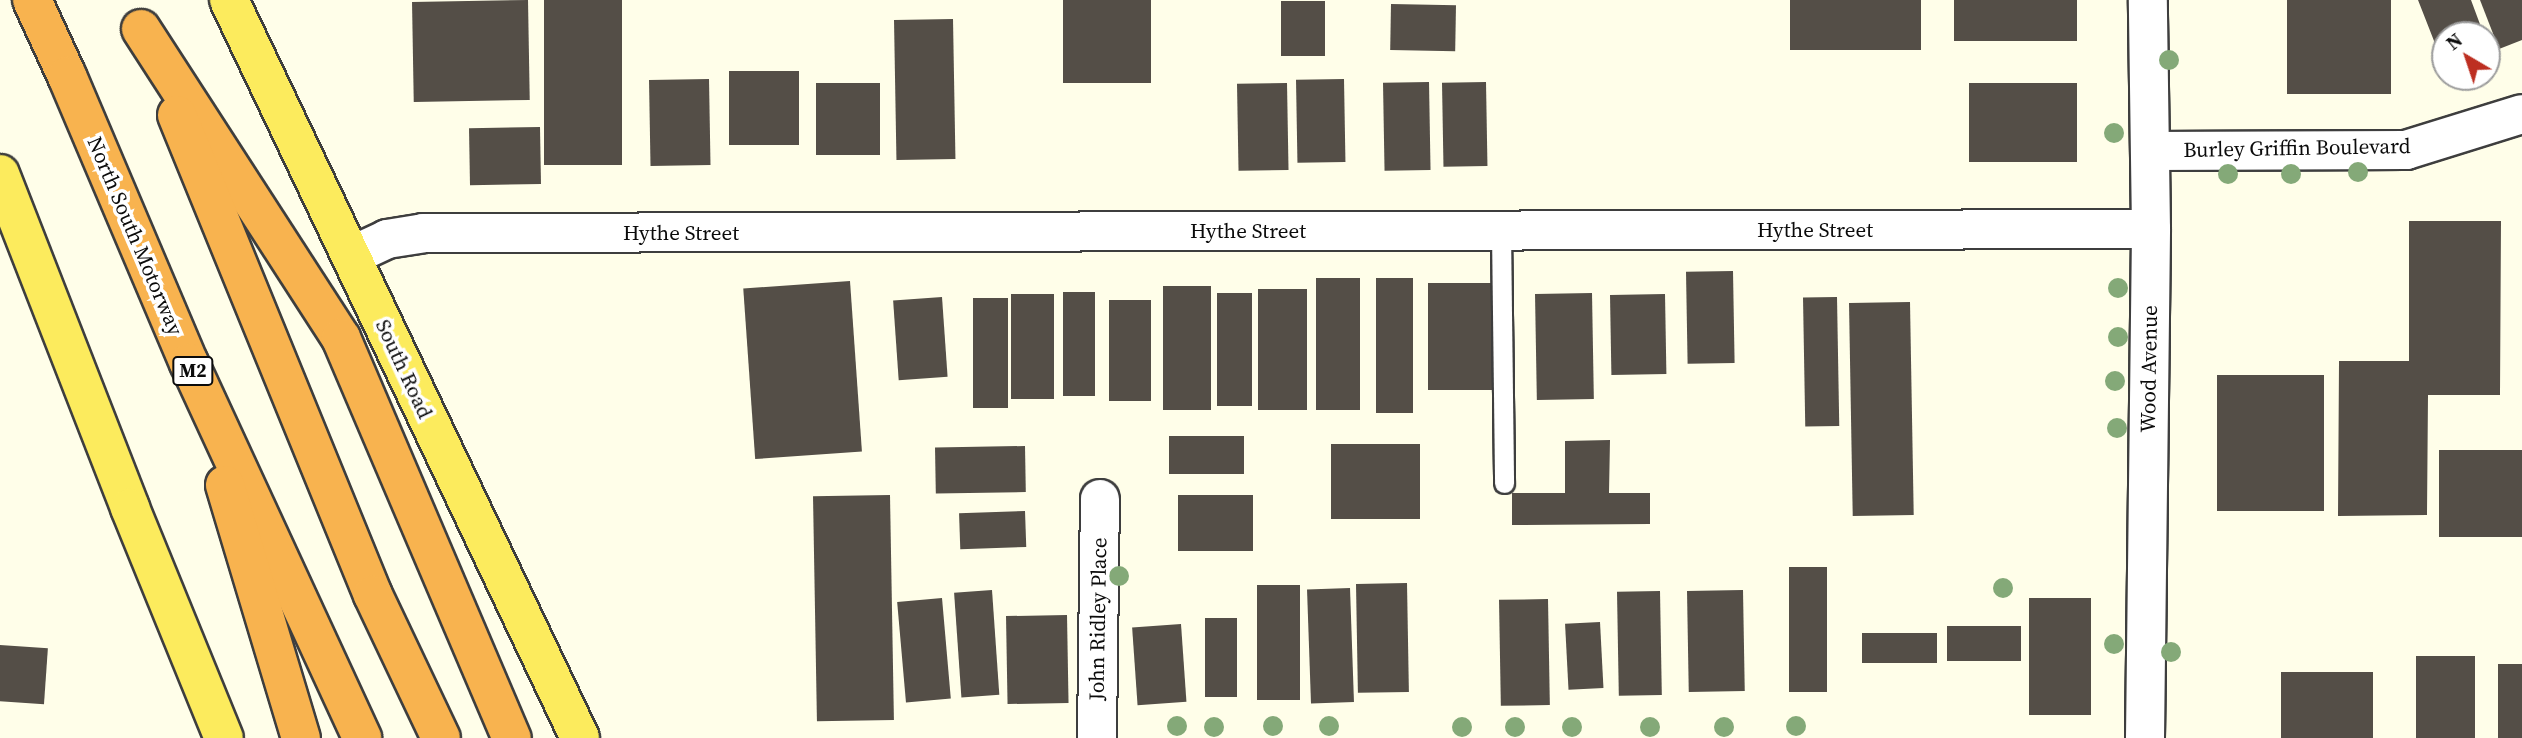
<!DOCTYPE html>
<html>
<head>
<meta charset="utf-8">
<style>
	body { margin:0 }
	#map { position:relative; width:2522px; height:738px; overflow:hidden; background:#fffee9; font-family:"Source Serif 4",serif }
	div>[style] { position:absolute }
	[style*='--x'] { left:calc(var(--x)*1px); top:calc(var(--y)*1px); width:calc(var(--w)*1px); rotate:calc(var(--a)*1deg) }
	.building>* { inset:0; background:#544e47; transform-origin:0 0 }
	.roads { filter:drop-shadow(2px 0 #3e3e3e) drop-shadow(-2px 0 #3e3e3e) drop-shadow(0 2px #3e3e3e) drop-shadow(0 -2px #3e3e3e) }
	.service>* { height:19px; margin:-9.5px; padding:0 9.5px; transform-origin:9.5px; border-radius:9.5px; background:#fff }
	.minor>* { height:38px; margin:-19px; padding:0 19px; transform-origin:19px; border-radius:19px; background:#fff }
	.primary>* { height:38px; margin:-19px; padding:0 19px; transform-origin:19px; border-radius:19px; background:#fceb5d }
	.motorway>* { height:38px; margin:-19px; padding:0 19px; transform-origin:19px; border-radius:19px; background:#f8b34f }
	.trees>* { width:20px; height:20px; margin:-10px; border-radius:50%; background:#84a978 }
	span { translate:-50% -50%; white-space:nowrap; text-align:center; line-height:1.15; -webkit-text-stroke:7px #fff; paint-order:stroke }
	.shield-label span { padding:2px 5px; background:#fff; border:2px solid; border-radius:5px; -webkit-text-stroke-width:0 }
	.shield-label { font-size:19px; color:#0b0b0b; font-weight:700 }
	.street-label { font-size:21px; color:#0b0b0b }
	.north { position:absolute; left:2431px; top:21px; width:70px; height:70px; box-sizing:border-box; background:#fff; border:2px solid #9d9d9d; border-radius:50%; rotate:321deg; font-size:19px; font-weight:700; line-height:28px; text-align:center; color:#0b0b0b }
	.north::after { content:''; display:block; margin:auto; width:24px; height:32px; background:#bd2f21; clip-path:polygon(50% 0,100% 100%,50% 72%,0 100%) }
</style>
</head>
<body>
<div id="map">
	<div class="building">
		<div style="left:528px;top:0;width:100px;height:116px;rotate:89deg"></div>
		<div style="left:544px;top:0;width:78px;height:165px"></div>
		<div style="left:1063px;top:0;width:88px;height:83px"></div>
		<div style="left:1790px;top:0;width:131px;height:50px"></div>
		<div style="left:1954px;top:0;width:123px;height:41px"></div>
		<div style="left:2287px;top:0;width:104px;height:94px"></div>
		<div style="clip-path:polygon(2418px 0,2471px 0,2484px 35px,2445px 35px,2445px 69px)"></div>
		<div style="clip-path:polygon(2480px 0,2522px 0,2522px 40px,2499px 49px)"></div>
		<div style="left:1281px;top:1px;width:44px;height:55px"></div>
		<div style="left:1391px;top:4px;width:65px;height:46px;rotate:1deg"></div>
		<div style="left:953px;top:19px;width:140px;height:59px;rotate:89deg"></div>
		<div style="left:729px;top:71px;width:70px;height:74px"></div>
		<div style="left:709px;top:79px;width:86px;height:60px;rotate:89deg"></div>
		<div style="left:1344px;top:79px;width:83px;height:48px;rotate:89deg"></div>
		<div style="left:1429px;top:82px;width:88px;height:46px;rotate:89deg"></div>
		<div style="left:1486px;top:82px;width:84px;height:44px;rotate:89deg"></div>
		<div style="left:816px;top:83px;width:64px;height:72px"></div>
		<div style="left:1287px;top:83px;width:87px;height:50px;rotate:89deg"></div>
		<div style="left:1969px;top:83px;width:108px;height:79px"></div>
		<div style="left:540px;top:127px;width:57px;height:71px;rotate:89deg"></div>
		<div style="clip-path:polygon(2409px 221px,2501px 221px,2500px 395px,2428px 395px,2427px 515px,2338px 516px,2339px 361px,2409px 361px)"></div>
		<div style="left:1733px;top:271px;width:92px;height:47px;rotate:89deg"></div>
		<div style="left:1316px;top:278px;width:44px;height:132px"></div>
		<div style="left:1376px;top:278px;width:37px;height:135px"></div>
		<div style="left:850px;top:281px;width:171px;height:107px;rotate:86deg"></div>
		<div style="left:1428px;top:283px;width:64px;height:107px"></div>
		<div style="left:1163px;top:286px;width:48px;height:124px"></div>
		<div style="left:1258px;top:289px;width:49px;height:121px"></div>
		<div style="left:1063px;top:292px;width:32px;height:104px"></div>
		<div style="left:1217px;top:293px;width:35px;height:113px"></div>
		<div style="left:1592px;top:293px;width:106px;height:57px;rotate:89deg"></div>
		<div style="left:1011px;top:294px;width:43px;height:105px"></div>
		<div style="left:1665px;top:294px;width:80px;height:55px;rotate:89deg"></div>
		<div style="left:942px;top:297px;width:80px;height:49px;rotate:86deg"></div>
		<div style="left:1837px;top:297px;width:129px;height:34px;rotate:89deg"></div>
		<div style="left:973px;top:298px;width:35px;height:110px"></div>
		<div style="left:1109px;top:300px;width:42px;height:101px"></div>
		<div style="left:1910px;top:302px;width:213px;height:61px;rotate:89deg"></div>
		<div style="left:2217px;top:375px;width:107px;height:136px"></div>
		<div style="left:1169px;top:436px;width:75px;height:38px"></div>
		<div style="clip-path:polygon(1610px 440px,1609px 493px,1650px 493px,1650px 524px,1512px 525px,1512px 493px,1565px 493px,1565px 441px)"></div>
		<div style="left:1331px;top:444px;width:89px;height:75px"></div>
		<div style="left:1025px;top:446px;width:46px;height:90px;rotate:89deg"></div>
		<div style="left:2522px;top:450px;width:87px;height:83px;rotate:90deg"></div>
		<div style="left:890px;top:495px;width:225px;height:77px;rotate:89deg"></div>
		<div style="left:1178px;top:495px;width:75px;height:56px"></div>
		<div style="left:1025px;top:511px;width:36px;height:66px;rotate:88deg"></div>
		<div style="left:1789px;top:567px;width:38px;height:125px"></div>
		<div style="left:1407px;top:583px;width:109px;height:51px;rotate:89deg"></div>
		<div style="left:1257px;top:585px;width:43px;height:115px"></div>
		<div style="left:1350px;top:588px;width:114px;height:43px;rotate:88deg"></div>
		<div style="left:992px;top:590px;width:105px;height:38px;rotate:86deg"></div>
		<div style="left:1743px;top:590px;width:101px;height:56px;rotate:89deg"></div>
		<div style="left:1660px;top:591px;width:104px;height:43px;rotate:89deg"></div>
		<div style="left:942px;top:598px;width:101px;height:45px;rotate:85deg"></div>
		<div style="left:2029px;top:598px;width:62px;height:117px"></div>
		<div style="left:1548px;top:599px;width:106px;height:49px;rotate:89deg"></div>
		<div style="left:1067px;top:615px;width:88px;height:61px;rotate:89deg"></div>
		<div style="left:1205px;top:618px;width:32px;height:79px"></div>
		<div style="left:1600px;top:622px;width:66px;height:35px;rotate:87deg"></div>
		<div style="left:1181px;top:624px;width:78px;height:49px;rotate:86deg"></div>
		<div style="left:1947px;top:626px;width:74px;height:35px"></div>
		<div style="left:1862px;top:633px;width:75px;height:30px"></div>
		<div style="left:0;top:645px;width:48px;height:56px;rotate:4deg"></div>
		<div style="left:2416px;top:656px;width:59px;height:82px"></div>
		<div style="left:2498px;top:664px;width:24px;height:74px"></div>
		<div style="left:2281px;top:672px;width:92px;height:66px"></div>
	</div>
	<div class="roads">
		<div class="service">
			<div style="--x:1501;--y:231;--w:252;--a:89.3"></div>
		</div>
		<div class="minor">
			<div style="--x:2151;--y:151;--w:255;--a:-0.2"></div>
			<div style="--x:2406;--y:150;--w:121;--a:-17.2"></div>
			<div style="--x:351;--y:256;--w:40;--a:-25"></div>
			<div style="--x:387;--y:239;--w:36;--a:-9"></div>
			<div style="--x:423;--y:233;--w:1728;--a:-0.13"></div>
			<div style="--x:1097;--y:738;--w:239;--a:-89.3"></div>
			<div style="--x:2145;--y:738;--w:509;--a:-89.32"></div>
			<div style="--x:2151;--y:229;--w:229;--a:-90.8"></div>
		</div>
		<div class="primary">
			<div style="--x:229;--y:0;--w:817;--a:64.56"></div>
			<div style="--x:0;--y:174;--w:358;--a:68.7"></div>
			<div style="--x:130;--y:508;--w:248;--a:67.8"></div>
		</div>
		<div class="motorway">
			<div style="--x:32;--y:0;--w:84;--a:65.3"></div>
			<div style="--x:67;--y:76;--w:312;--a:67"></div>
			<div style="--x:189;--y:363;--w:413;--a:65.2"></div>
			<div style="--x:141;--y:29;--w:368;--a:57.1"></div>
			<div style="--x:341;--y:338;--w:435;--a:66.9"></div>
			<div style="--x:177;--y:115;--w:518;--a:67.79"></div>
			<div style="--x:373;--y:595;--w:158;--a:64.6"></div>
			<div style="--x:225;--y:485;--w:264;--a:73.3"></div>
		</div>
	</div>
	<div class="trees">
		<div style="left:2169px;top:60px"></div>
		<div style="left:2114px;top:133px"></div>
		<div style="left:2358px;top:172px"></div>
		<div style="left:2228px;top:174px"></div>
		<div style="left:2291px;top:174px"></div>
		<div style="left:2118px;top:288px"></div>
		<div style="left:2118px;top:337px"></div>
		<div style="left:2115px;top:381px"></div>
		<div style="left:2117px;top:428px"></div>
		<div style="left:1119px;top:576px"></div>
		<div style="left:2003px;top:588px"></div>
		<div style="left:2114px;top:644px"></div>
		<div style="left:2171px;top:652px"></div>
		<div style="left:1177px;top:726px"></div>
		<div style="left:1273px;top:726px"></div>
		<div style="left:1329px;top:726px"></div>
		<div style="left:1796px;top:726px"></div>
		<div style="left:1214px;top:727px"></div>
		<div style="left:1462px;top:727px"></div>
		<div style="left:1515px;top:727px"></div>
		<div style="left:1572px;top:727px"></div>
		<div style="left:1650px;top:727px"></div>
		<div style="left:1724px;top:727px"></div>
	</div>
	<div class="shield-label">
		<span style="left:193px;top:371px">M2</span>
	</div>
	<div class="street-label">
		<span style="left:2297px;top:148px;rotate:-1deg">Burley Griffin Boulevard</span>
		<span style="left:1815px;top:230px">Hythe Street</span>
		<span style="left:1248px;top:231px">Hythe Street</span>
		<span style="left:681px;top:233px">Hythe Street</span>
		<span style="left:135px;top:236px;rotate:67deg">North South Motorway</span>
		<span style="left:404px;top:369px;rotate:65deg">South Road</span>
		<span style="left:2149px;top:369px;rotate:-89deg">Wood Avenue</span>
		<span style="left:1098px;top:619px;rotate:-89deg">John Ridley Place</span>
	</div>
	<div class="north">N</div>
</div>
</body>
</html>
